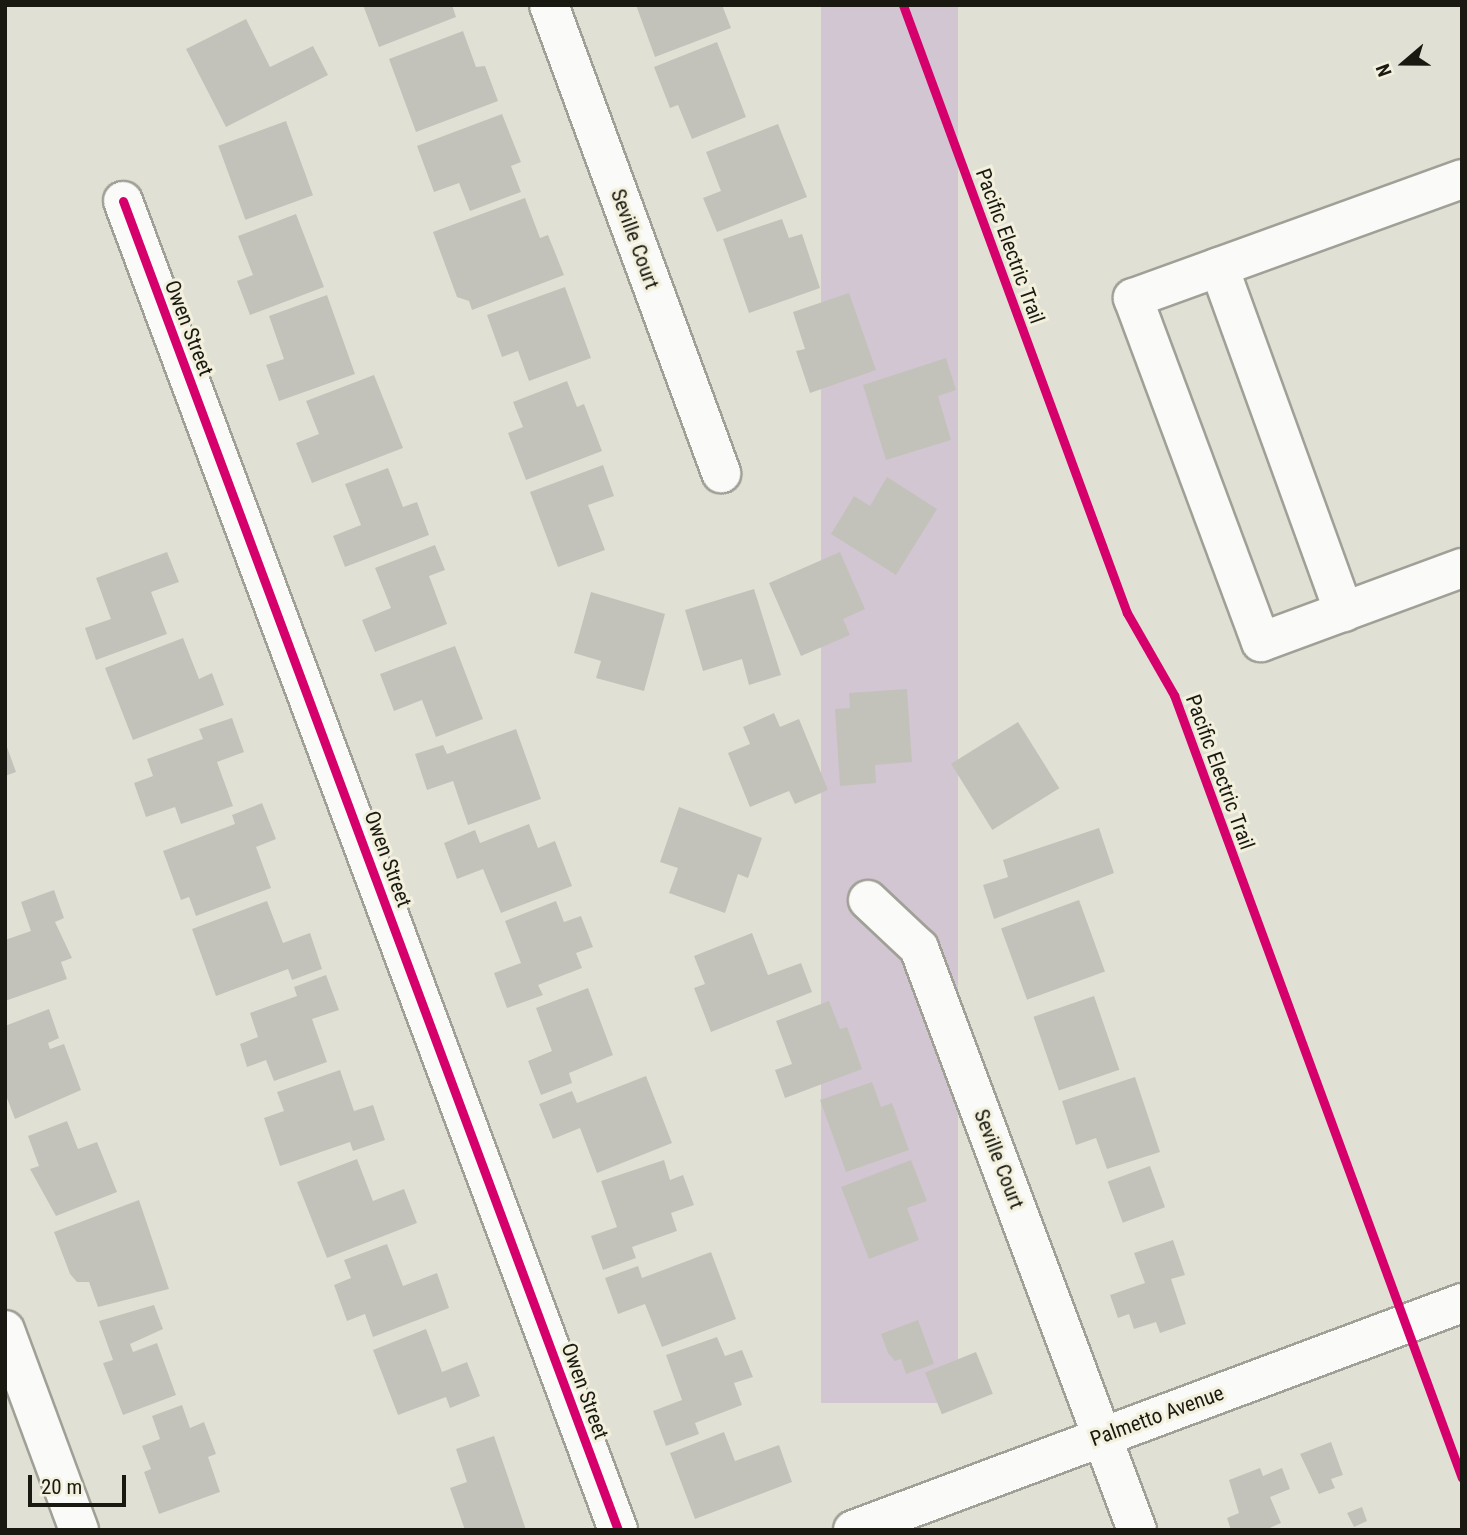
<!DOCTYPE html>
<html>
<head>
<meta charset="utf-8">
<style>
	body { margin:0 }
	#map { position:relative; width:1467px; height:1535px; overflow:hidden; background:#e1e0d5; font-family:"Roboto Condensed",sans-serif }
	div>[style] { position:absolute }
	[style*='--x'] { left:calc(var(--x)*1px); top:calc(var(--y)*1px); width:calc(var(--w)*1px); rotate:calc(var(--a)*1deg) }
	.green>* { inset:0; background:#d2c6d2; transform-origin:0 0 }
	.building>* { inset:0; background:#c3c2ba; transform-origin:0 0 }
	.roads { filter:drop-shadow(2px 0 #a1a097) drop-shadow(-2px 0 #a1a097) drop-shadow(0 2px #a1a097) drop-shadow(0 -2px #a1a097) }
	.minor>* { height:38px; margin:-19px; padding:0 19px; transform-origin:19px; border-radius:19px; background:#fafaf9 }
	.cycleway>* { height:9px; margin:-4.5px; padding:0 4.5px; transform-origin:4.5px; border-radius:4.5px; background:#d6006c }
	span { translate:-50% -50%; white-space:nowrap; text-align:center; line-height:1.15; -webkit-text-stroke:6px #f3f1dd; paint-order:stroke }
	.street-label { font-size:21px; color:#191912 }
	.frame { position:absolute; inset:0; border:7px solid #191912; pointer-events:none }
	.north { position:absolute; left:1369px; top:28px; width:70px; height:70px; -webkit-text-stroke:5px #f3f1dd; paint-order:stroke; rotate:250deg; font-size:19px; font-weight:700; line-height:28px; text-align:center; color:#191912 }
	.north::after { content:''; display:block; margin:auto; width:24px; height:32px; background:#191912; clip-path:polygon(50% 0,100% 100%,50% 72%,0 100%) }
	.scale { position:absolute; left:28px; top:1475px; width:98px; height:32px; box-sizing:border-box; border:4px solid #191912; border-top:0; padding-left:9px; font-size:21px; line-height:24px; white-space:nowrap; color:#191912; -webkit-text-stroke:5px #f3f1dd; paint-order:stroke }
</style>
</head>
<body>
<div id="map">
	<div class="green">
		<div style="left:821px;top:5px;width:137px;height:1398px"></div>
	</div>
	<div class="building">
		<div style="clip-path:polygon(363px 5px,452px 5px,456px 17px,379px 47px)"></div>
		<div style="clip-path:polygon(636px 5px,722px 5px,731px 28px,655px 57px)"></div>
		<div style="clip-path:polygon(246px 19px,270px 67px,313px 46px,328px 75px,226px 127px,186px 49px)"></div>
		<div style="clip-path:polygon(463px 31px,476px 67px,485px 66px,498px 101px,416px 132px,389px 59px)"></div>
		<div style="clip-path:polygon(717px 42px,746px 117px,692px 139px,678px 105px,670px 108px,654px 67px)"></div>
		<div style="clip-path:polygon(502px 114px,521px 162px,511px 166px,521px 192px,470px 211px,459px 183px,434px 192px,417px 146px)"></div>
		<div style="left:286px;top:121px;width:79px;height:72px;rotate:70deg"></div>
		<div style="clip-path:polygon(778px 124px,807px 197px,717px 232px,703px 198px,721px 191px,706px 152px)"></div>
		<div style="clip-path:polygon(525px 198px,540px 238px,548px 235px,564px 275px,472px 310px,469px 301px,457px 297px,433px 232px)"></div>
		<div style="clip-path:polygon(296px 214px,324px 287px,250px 315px,237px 281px,253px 275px,238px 236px)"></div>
		<div style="clip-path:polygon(782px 219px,789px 238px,802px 234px,820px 288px,749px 313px,723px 239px)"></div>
		<div style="clip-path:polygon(565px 287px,591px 358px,529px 381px,518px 351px,502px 357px,487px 315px)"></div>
		<div style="clip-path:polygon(849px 293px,876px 370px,810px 393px,796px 351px,805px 349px,793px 312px)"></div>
		<div style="clip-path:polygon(327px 295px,355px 374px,279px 401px,266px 365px,284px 359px,269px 316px)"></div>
		<div style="clip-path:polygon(946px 358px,956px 390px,938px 396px,951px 440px,886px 460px,863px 385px)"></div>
		<div style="clip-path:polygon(374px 375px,403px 448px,312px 483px,296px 443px,319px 434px,306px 401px)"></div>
		<div style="clip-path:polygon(567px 381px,577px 407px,584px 404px,602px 451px,526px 480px,508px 433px,523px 427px,513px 402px)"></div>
		<div style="clip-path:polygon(603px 465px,614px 496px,588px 505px,605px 550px,558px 567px,530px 492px)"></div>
		<div style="clip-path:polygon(388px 468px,403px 507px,417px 502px,429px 535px,345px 567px,333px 536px,361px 525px,345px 484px)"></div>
		<div style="clip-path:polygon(887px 477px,937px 509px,896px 575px,831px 534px,854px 496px,870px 506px)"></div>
		<div style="clip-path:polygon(435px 545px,445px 570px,429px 576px,447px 624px,375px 652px,362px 620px,391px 608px,375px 568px)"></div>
		<div style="clip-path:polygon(167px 552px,179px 582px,151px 592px,167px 634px,96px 660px,85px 628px,111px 619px,96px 578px)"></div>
		<div style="clip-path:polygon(840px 552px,865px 609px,843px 619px,850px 635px,801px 656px,769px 583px)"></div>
		<div style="clip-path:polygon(754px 589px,781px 675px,749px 685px,742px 659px,703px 671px,685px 610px)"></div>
		<div style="clip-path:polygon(591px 592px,665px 614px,644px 691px,596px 678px,601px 661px,574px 653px)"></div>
		<div style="clip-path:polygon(183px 638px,199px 679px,212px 673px,224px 705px,133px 740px,105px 668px)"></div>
		<div style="clip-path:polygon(455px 646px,483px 719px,436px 737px,422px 700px,394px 711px,380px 674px)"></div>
		<div style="clip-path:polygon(907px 689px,912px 762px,875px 765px,876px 783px,840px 786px,835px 709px,850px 708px,849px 693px)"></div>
		<div style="clip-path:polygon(774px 713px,780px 727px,799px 719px,828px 790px,795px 804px,789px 791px,750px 807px,728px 753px,750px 744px,743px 727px)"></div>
		<div style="clip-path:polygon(232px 718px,244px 752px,217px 762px,233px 806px,181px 824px,175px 807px,146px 817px,134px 783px,153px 776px,147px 759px,203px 739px,199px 729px)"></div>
		<div style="left:1018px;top:722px;width:78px;height:79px;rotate:58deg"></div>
		<div style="clip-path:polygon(516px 729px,541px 799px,468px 825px,453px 781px,427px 790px,415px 754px,443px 745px,447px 754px)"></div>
		<div style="clip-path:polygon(7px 747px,16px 772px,5px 776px,5px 748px)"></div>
		<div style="clip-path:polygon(262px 803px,276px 839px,256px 847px,271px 888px,196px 916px,189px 897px,181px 900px,163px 851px,235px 824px,232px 815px)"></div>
		<div style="clip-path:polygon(679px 807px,762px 838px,748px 878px,738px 874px,725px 913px,669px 893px,678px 868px,660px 862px)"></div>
		<div style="clip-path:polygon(529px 824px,538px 848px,555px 841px,572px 886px,501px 913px,483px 869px,457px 879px,444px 843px,475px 830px,480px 843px)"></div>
		<div style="clip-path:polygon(1099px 828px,1114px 873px,994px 919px,983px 885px,1008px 877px,1003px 860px)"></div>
		<div style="clip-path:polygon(54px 890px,64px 918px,55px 922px,72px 958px,61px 962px,67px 979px,5px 1001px,5px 940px,31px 931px,21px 902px)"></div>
		<div style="left:1079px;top:900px;width:76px;height:83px;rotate:70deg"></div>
		<div style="clip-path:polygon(267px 901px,283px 943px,310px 933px,322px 969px,292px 980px,288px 969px,216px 996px,192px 929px)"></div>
		<div style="clip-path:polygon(556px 901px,564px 922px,581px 916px,593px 947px,576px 953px,582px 968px,538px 985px,543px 995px,507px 1008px,494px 973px,521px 963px,505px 921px)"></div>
		<div style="clip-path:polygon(752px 933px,768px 975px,801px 963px,812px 992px,711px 1032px,694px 988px,705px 984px,694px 956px)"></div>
		<div style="clip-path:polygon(326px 975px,339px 1010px,312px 1019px,327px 1062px,274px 1081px,266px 1060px,247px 1067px,240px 1044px,258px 1037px,250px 1013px,297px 996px,294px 987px)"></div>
		<div style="clip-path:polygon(588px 988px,613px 1055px,569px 1073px,572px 1083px,541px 1095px,528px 1061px,552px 1051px,536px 1008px)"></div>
		<div style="left:1094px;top:996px;width:78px;height:64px;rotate:71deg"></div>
		<div style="clip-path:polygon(829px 1001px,840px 1029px,847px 1027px,862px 1069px,785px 1098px,775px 1070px,792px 1064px,776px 1021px)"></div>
		<div style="clip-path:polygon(49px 1009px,59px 1038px,48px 1043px,50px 1049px,64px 1044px,81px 1090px,15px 1119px,5px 1093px,5px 1026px)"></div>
		<div style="clip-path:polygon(340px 1070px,354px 1111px,373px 1105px,385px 1140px,353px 1151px,350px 1142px,280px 1166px,264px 1118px,284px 1111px,277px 1092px)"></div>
		<div style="clip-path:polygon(646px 1076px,672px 1143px,597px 1173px,580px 1128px,553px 1139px,539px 1104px,572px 1091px,577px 1103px)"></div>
		<div style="clip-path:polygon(1135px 1077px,1160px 1152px,1107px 1169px,1096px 1138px,1076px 1145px,1062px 1101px)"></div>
		<div style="clip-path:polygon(872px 1082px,881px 1107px,892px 1103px,909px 1150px,846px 1172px,820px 1100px)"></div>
		<div style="clip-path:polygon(67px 1121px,78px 1149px,97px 1142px,117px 1192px,56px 1216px,30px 1169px,39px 1166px,28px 1136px)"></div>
		<div style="clip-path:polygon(357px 1159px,373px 1201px,404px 1189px,417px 1223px,327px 1258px,297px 1182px)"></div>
		<div style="clip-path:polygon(664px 1160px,670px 1180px,683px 1175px,694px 1205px,671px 1213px,677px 1231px,632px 1247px,636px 1258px,603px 1270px,591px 1236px,617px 1227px,601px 1181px)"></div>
		<div style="clip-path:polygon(911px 1160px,927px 1201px,907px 1208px,919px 1240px,869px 1259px,841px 1187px)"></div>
		<div style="left:1150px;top:1166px;width:44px;height:45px;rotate:70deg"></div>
		<div style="clip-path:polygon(139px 1200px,169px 1289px,98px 1307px,89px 1282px,77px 1282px,70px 1274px,54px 1232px)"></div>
		<div style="clip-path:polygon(1173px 1240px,1185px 1275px,1171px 1279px,1186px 1324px,1160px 1333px,1156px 1322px,1134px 1329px,1129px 1314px,1118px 1318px,1110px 1295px,1145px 1283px,1134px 1253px)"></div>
		<div style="clip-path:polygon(387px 1244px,403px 1286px,437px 1273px,449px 1308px,373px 1337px,365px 1314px,347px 1321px,334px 1285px,351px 1278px,344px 1260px)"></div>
		<div style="clip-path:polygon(711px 1252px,736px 1319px,662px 1347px,645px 1304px,618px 1314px,605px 1278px,638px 1266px,642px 1278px)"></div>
		<div style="clip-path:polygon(154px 1305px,163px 1329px,130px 1344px,133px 1352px,157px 1343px,176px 1395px,123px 1415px,103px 1363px,113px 1360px,99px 1321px)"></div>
		<div style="clip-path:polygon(918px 1320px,934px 1364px,906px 1374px,901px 1359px,895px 1361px,888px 1353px,881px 1334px)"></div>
		<div style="clip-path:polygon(426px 1329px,442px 1372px,467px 1362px,480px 1396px,450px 1408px,446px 1397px,398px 1415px,373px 1350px)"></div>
		<div style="clip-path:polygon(717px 1337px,725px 1356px,742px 1350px,753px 1377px,734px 1383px,742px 1405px,695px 1423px,699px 1434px,666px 1446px,653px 1411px,682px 1400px,666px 1355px)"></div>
		<div style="left:976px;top:1352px;width:45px;height:55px;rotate:68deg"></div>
		<div style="clip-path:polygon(182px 1405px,190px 1428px,204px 1422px,216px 1454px,208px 1457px,220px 1492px,159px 1514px,144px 1472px,151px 1469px,142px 1446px,160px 1439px,152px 1416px)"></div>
		<div style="clip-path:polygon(724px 1432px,735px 1461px,779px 1445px,792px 1482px,695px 1519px,670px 1453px)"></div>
		<div style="clip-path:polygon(494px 1436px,526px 1530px,465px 1530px,450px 1488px,467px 1482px,456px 1449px)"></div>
		<div style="clip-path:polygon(1331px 1442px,1343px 1475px,1331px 1479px,1335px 1488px,1319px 1494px,1300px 1454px)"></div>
		<div style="clip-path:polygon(1260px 1468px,1263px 1476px,1282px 1468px,1290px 1489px,1270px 1497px,1281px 1523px,1265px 1530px,1231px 1530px,1227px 1518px,1239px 1513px,1229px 1480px)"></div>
		<div style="clip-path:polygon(1362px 1507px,1367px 1521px,1354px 1527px,1347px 1513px)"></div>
	</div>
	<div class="roads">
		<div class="minor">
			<div style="--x:549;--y:5;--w:499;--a:69.8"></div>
			<div style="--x:1462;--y:179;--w:350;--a:160.1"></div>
			<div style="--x:1133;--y:298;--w:367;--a:69.6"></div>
			<div style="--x:1261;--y:642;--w:214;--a:-20.2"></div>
			<div style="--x:123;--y:201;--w:1418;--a:69.57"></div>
			<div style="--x:1219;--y:267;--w:367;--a:70.1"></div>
			<div style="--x:868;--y:900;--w:70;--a:43.3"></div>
			<div style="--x:919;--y:948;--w:621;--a:69.47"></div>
			<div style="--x:5;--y:1330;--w:213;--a:69.7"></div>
			<div style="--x:853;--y:1530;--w:650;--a:-20.44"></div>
		</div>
	</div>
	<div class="cycleway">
		<div style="--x:903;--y:5;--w:648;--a:69.78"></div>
		<div style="--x:1127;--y:613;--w:95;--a:60.2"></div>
		<div style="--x:1174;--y:695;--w:834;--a:69.81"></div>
		<div style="--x:123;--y:201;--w:1418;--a:69.57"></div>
	</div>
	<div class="street-label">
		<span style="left:635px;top:239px;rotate:70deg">Seville Court</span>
		<span style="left:1010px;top:246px;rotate:70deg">Pacific Electric Trail</span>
		<span style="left:189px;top:328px;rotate:69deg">Owen Street</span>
		<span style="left:1220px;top:772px;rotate:70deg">Pacific Electric Trail</span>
		<span style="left:388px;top:859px;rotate:70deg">Owen Street</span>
		<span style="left:999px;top:1159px;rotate:69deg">Seville Court</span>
		<span style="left:585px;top:1391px;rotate:70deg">Owen Street</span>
		<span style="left:1157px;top:1416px;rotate:-20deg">Palmetto Avenue</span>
	</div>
	<div class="frame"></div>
	<div class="north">N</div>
	<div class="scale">20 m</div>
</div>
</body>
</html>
